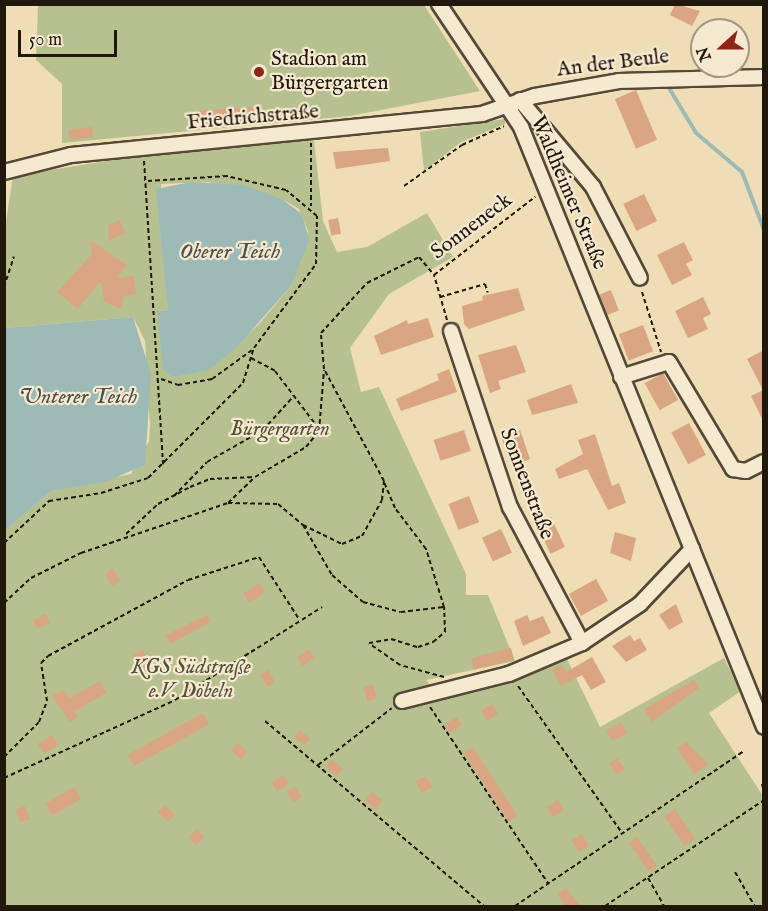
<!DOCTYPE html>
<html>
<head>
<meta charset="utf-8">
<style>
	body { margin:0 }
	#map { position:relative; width:768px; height:911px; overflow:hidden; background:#efddb6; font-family:"IM FELL English",serif }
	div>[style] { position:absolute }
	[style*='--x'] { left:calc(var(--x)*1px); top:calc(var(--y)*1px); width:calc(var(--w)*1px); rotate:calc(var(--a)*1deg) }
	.green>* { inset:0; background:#b7c18f }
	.water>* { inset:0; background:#9dbab7 }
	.stream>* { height:4px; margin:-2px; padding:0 2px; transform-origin:2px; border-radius:2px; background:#9dbab7 }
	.building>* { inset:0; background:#daa583; transform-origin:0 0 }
	.path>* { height:2px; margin-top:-1px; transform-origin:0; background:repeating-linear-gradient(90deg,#20170d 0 4.5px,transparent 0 7.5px) }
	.roads { filter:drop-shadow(2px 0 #544837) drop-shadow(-2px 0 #544837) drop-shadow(0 2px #544837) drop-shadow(0 -2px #544837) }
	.minor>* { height:14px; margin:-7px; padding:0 7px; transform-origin:7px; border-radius:7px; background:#f5e9d0 }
	.dots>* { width:16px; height:16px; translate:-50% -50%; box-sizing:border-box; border:3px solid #f5e9d0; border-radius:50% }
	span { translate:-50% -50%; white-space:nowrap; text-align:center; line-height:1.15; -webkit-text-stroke:4.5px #f5e9d0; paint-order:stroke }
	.poi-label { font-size:21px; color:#20170d }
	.left { translate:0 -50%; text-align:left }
	.street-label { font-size:21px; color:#20170d }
	.park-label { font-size:21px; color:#55523a; font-style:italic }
	.water-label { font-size:22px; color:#4c5048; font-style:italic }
	.frame { position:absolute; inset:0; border:6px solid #20170d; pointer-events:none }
	.north { position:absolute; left:690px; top:18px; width:60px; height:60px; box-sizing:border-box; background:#f5e9d0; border:2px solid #a09582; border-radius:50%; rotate:249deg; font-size:16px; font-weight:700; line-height:24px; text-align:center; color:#20170d }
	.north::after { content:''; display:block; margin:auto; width:21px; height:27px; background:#8f2418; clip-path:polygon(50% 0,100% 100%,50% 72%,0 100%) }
	.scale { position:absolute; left:18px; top:30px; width:99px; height:27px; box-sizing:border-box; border:3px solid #20170d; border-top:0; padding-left:8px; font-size:18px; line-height:21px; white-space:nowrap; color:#20170d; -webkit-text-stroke:4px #f5e9d0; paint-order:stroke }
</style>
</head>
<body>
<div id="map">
	<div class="green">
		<div style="clip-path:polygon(38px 5px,424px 5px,480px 91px,350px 116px,62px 143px,62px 84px,36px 60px)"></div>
		<div style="clip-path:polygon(505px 119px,505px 124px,461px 142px,424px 171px,420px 132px)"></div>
		<div style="clip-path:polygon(evenodd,314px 140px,323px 221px,337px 252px,367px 247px,427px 213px,453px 257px,389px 294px,350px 348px,361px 392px,379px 387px,466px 574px,466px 595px,488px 595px,515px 661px,426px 680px,438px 693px,515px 680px,567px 659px,600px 727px,724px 658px,741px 691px,709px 713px,763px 796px,763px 906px,5px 906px,4px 530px,51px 491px,131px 474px,149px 441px,150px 426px,145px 341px,133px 317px,5px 328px,5px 227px,13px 176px,170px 151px,314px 140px,208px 182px,282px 199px,299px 209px,308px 231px,291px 286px,259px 324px,209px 370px,158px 311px,168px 310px,161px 184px,208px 182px)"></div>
	</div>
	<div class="water">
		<div style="clip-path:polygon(191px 182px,244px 185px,282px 199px,302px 214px,309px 240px,291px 286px,237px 347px,209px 370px,172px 377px,163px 369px,157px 311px,168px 310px,156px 189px)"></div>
		<div style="clip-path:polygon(133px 317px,151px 374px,145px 465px,105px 482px,51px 491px,5px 530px,5px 328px)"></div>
	</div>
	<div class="stream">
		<div style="--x:669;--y:88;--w:52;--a:59"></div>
		<div style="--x:696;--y:133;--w:60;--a:40.3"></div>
		<div style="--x:742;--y:172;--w:62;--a:69.2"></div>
	</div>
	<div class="building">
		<div style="clip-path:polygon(675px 4px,700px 11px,692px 26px,670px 15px)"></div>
		<div style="left:636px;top:90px;width:54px;height:23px;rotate:67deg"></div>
		<div style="left:253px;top:107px;width:16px;height:54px;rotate:86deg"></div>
		<div style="left:92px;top:127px;width:10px;height:24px;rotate:84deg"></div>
		<div style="clip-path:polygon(388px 148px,390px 161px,336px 169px,333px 152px)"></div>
		<div style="left:644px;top:194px;width:30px;height:23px;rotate:64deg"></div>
		<div style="left:338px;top:218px;width:16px;height:10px;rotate:79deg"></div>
		<div style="clip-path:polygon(119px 220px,126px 233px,109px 240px,108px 226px)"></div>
		<div style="clip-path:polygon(90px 240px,127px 265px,117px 278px,134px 276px,136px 295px,124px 296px,121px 309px,104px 302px,101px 281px,78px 309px,57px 292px,92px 254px)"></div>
		<div style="clip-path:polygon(684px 242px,693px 260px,686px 264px,692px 275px,672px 285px,657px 255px)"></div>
		<div style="clip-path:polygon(518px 288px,525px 310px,469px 329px,464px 324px,462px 306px,483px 300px,482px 296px)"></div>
		<div style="left:611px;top:290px;width:22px;height:14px;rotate:69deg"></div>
		<div style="clip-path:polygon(703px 297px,711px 314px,703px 318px,708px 329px,688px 338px,675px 311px)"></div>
		<div style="clip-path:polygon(428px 318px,434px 337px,381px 355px,374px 336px,407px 320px,408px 324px)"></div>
		<div style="left:643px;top:325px;width:28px;height:26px;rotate:69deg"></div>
		<div style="clip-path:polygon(516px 345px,526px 372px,498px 381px,501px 389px,490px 393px,478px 355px)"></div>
		<div style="clip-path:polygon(764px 350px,764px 423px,751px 396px,763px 390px,747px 359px)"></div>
		<div style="clip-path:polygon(449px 369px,457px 392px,401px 411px,396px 399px,439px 380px,437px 374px)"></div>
		<div style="left:663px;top:373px;width:31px;height:21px;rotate:61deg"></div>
		<div style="clip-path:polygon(571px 384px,578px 403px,532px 415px,527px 400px)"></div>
		<div style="left:689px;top:423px;width:36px;height:20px;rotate:62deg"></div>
		<div style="left:464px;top:430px;width:22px;height:32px;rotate:72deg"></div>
		<div style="left:520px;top:430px;width:31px;height:20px;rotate:71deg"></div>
		<div style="clip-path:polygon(595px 434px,612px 486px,619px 483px,626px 503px,608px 510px,587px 469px,559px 479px,555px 469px,583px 454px,578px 440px)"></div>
		<div style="left:469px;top:496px;width:28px;height:22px;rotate:69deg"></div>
		<div style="left:551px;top:517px;width:33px;height:16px;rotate:65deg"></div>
		<div style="left:501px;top:529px;width:26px;height:21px;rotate:65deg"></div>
		<div style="clip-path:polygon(615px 532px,636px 538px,631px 561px,610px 553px)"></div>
		<div style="clip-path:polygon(113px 568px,120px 581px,112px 586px,105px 574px)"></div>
		<div style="left:596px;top:579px;width:25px;height:31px;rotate:61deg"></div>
		<div style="left:259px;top:583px;width:11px;height:19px;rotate:56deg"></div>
		<div style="clip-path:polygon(676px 604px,683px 622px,669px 630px,659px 615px)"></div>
		<div style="left:46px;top:614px;width:10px;height:14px;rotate:66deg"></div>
		<div style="clip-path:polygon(207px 615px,210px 622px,171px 644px,166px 635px)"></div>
		<div style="clip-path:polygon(527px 615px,530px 621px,543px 616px,551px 633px,523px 646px,514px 621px)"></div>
		<div style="clip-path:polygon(630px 635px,634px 641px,640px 638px,647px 650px,626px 662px,612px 646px)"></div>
		<div style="left:511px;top:648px;width:12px;height:41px;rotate:76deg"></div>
		<div style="clip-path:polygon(309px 649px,314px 657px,303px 666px,297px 657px)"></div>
		<div style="left:143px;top:650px;width:18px;height:11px;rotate:61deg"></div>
		<div style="clip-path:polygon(592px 657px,606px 682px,591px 690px,582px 675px,561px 686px,552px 670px,562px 665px,566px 672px)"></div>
		<div style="left:268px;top:670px;width:14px;height:9px;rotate:60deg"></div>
		<div style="clip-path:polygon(694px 680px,699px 688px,652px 722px,644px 709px)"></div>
		<div style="clip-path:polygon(100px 681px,106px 693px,75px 711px,78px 717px,70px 722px,52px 696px,64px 690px,69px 698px)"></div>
		<div style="left:373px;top:684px;width:15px;height:10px;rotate:74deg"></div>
		<div style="left:492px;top:704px;width:12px;height:13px;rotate:59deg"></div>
		<div style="left:203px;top:713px;width:13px;height:86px;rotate:61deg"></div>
		<div style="left:457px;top:717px;width:10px;height:14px;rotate:61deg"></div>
		<div style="left:621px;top:722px;width:13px;height:17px;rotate:61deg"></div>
		<div style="left:299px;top:730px;width:14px;height:9px;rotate:36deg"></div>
		<div style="left:52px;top:735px;width:12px;height:17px;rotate:59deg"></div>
		<div style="clip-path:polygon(686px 742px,709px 764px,694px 774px,677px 748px)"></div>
		<div style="left:238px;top:743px;width:13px;height:10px;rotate:42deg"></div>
		<div style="left:473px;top:747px;width:82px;height:11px;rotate:57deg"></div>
		<div style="clip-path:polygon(617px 758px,625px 769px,616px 775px,609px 763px)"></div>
		<div style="left:332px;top:759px;width:15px;height:10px;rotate:42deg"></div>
		<div style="left:283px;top:775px;width:11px;height:14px;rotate:56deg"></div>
		<div style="left:426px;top:776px;width:13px;height:12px;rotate:61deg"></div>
		<div style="left:295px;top:786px;width:13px;height:10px;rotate:58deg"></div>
		<div style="left:74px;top:787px;width:14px;height:33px;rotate:60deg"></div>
		<div style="left:372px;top:792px;width:14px;height:11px;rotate:39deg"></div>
		<div style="left:558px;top:800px;width:12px;height:13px;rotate:59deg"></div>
		<div style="left:165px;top:805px;width:14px;height:10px;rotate:45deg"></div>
		<div style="left:25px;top:806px;width:14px;height:10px;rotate:69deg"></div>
		<div style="left:675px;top:809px;width:36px;height:13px;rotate:56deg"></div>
		<div style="left:197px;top:829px;width:11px;height:12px;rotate:45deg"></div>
		<div style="left:582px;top:834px;width:14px;height:12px;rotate:60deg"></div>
		<div style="left:637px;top:837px;width:35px;height:10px;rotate:55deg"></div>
		<div style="clip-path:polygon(566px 888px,580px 906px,566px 906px,557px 894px)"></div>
	</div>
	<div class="path">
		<div style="--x:311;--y:143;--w:63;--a:90"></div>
		<div style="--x:144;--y:161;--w:304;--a:86.4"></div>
		<div style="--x:404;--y:186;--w:71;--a:-35.3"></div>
		<div style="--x:462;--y:145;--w:46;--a:-24.3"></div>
		<div style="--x:4;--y:287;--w:32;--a:-72"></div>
		<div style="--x:642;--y:292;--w:63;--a:72.4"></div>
		<div style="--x:440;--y:297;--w:47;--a:-16.1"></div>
		<div style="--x:485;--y:284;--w:9;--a:72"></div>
		<div style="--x:447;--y:320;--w:47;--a:-106.1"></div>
		<div style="--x:434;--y:275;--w:128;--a:-37.7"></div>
		<div style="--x:251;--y:358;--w:27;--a:28"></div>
		<div style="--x:275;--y:371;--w:73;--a:52.8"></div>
		<div style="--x:161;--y:379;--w:18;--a:19"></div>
		<div style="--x:178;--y:385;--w:35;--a:-10"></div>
		<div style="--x:212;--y:379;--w:49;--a:-35.9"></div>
		<div style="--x:174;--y:496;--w:47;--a:-45.9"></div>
		<div style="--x:207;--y:462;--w:64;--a:-29.7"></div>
		<div style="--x:263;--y:430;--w:43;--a:-47.8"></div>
		<div style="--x:228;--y:503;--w:37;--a:-44"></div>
		<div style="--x:255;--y:477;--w:59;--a:-30.5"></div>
		<div style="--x:306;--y:447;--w:21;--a:-51"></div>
		<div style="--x:319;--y:431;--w:61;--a:-85.3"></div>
		<div style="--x:303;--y:525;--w:58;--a:59.9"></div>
		<div style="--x:332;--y:575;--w:41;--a:41.1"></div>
		<div style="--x:363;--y:602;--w:39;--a:15"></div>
		<div style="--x:401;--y:612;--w:43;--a:-6.6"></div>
		<div style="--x:444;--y:607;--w:61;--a:-107.2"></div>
		<div style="--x:426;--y:549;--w:51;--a:-127.1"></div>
		<div style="--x:395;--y:508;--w:28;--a:-113"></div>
		<div style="--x:126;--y:534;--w:44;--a:-43.2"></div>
		<div style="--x:158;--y:504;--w:36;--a:-28"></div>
		<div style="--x:190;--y:487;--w:22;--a:-22"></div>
		<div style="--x:210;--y:479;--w:45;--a:-2.5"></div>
		<div style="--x:4;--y:543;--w:62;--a:-43"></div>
		<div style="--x:49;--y:501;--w:53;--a:-8.7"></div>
		<div style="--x:101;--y:493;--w:49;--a:-17.7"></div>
		<div style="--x:148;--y:478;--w:134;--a:-45"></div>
		<div style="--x:243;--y:383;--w:37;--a:-73"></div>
		<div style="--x:254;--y:348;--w:104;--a:-53.6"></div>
		<div style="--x:316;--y:264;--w:48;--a:-88.8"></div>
		<div style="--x:317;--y:216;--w:40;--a:-140"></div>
		<div style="--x:286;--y:190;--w:61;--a:-166.7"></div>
		<div style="--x:227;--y:176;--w:80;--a:176.4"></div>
		<div style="--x:4;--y:603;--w:37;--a:-43"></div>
		<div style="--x:31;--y:578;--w:56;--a:-26.6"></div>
		<div style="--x:81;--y:553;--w:155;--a:-18.8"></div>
		<div style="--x:228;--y:503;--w:50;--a:1.1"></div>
		<div style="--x:278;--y:504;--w:33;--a:40"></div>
		<div style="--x:303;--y:525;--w:43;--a:26"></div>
		<div style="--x:342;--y:544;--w:22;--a:-22"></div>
		<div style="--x:362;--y:536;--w:41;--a:-60.9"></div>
		<div style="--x:382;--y:500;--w:19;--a:-84"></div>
		<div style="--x:384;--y:481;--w:127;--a:-118.2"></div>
		<div style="--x:324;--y:369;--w:36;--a:-95"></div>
		<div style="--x:321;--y:333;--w:68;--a:-47.4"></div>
		<div style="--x:367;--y:283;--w:58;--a:-26.6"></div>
		<div style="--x:419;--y:257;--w:23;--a:50"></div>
		<div style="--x:444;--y:677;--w:46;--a:-164.7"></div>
		<div style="--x:400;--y:665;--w:38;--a:-145"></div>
		<div style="--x:369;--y:643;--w:22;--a:-10"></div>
		<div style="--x:391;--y:639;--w:28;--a:17"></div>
		<div style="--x:418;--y:647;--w:16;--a:-18"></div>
		<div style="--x:433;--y:642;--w:16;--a:-40"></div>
		<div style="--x:445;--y:632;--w:25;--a:-92"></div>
		<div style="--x:518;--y:686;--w:180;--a:54.7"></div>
		<div style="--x:430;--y:707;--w:212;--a:56.2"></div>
		<div style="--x:265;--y:721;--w:287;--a:40.2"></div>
		<div style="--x:4;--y:757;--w:49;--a:-45"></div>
		<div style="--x:39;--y:722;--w:22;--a:-69"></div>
		<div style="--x:47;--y:701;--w:38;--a:-99"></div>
		<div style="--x:41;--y:663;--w:10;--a:-45"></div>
		<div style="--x:48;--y:656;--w:159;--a:-28.5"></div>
		<div style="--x:188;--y:580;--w:75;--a:-17.9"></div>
		<div style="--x:259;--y:557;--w:74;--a:57.2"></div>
		<div style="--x:318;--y:765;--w:93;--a:-37.6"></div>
		<div style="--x:4;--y:778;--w:188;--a:-24.5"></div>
		<div style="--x:175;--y:700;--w:174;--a:-32.3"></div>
		<div style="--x:762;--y:784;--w:8;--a:76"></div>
		<div style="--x:735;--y:872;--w:39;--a:60"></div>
		<div style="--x:648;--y:878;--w:32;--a:60"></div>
		<div style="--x:515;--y:906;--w:277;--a:-34.1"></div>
		<div style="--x:605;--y:906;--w:191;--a:-33.7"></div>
	</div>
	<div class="roads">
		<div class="minor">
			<div style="--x:439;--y:4;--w:148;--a:56.3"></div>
			<div style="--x:521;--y:127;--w:647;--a:67.95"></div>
			<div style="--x:520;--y:100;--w:114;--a:50"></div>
			<div style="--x:593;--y:187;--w:102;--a:62.7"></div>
			<div style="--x:4;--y:172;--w:69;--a:-14.2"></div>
			<div style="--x:71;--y:155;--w:413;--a:-5.7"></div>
			<div style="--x:482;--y:114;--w:56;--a:-18.8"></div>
			<div style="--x:535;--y:96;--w:85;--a:-10.1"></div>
			<div style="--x:619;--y:81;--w:145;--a:-1.6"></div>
			<div style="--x:451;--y:331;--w:186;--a:71.5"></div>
			<div style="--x:510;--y:507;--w:154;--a:62.1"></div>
			<div style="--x:621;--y:377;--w:50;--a:-17.4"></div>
			<div style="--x:669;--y:362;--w:125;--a:59.1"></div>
			<div style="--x:733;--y:469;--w:13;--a:9"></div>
			<div style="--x:746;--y:471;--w:20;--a:-27"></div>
			<div style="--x:402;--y:701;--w:110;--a:-14.2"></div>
			<div style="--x:509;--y:674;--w:79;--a:-23"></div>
			<div style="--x:582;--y:643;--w:70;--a:-33.9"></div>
			<div style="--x:640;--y:604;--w:76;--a:-46.6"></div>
		</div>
	</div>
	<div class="dots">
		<div style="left:259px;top:72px;background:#8f2418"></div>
	</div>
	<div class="poi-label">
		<span class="left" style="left:271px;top:72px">Stadion am<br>Bürgergarten</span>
	</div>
	<div class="street-label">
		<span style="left:613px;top:64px;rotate:-7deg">An der Beule</span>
		<span style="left:253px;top:118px;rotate:-5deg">Friedrichstraße</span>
		<span style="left:568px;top:193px;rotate:67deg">Waldheimer Straße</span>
		<span style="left:472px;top:227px;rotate:-37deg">Sonneneck</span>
		<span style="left:526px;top:484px;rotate:69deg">Sonnenstraße</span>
	</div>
	<div class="park-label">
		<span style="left:280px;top:430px">Bürgergarten</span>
		<span style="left:191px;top:680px">KGS Südstraße<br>e.V. Döbeln</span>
	</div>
	<div class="water-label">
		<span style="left:230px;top:253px">Oberer Teich</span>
		<span style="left:78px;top:398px">Unterer Teich</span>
	</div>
	<div class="frame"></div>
	<div class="north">N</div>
	<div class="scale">50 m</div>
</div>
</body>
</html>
